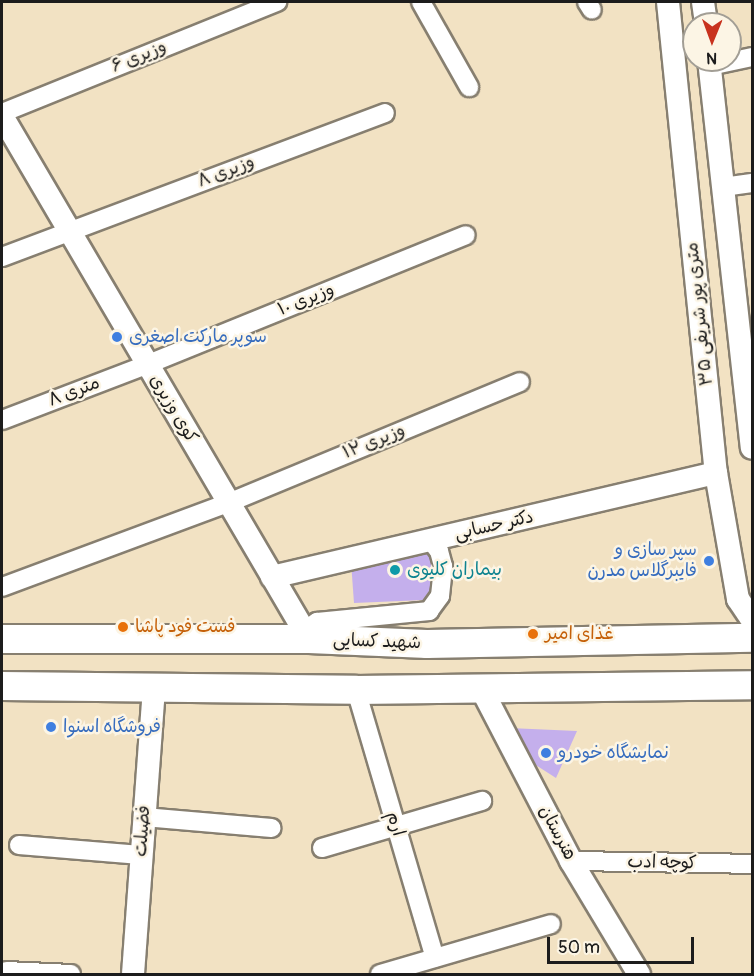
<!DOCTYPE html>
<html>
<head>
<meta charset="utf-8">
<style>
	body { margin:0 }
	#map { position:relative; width:754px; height:976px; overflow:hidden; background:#f2e2c3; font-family:Pangolin,"Playpen Sans Arabic",sans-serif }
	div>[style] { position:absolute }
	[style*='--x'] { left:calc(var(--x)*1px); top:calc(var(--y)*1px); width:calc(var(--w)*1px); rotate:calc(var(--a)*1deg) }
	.building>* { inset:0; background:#c4afec }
	.roads { filter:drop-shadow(2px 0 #877f70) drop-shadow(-2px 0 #877f70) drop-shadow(0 2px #877f70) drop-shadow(0 -2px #877f70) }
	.minor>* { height:18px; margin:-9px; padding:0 9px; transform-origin:9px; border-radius:9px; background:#fff }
	.tertiary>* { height:22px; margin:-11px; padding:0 11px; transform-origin:11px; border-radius:11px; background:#fff }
	.primary>* { height:28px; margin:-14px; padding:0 14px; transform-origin:14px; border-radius:14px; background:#fff }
	.dots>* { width:16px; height:16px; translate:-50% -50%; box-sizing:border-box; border:3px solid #fcf5e5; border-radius:50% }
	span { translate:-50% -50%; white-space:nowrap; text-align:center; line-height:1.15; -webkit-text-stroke:5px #fcf5e5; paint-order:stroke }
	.street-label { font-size:18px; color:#1c1c1c }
	.shop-label { font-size:18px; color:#366cbe }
	.left { translate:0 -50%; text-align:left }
	.right { translate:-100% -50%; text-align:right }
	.culture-label { font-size:18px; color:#0d838f }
	.food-label { font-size:18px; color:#c56008 }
	.frame { position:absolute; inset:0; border:3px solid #1c1c1c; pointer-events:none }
	.north { position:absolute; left:682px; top:12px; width:60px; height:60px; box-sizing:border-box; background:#fcf5e5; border:2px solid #a29e95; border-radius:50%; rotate:181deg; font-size:16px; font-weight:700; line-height:24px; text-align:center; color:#1c1c1c }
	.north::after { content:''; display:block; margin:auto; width:21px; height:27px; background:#c8321e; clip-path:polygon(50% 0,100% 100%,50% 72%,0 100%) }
	.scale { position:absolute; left:547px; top:937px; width:147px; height:27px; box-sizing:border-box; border:3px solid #1c1c1c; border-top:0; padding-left:8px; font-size:18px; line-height:21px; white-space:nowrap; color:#1c1c1c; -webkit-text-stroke:4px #fcf5e5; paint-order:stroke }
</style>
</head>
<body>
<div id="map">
	<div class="building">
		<div style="clip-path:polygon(424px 550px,437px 563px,431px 594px,424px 600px,354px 603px,351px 562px)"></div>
		<div style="clip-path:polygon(509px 728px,577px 731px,556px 778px,531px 762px)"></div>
	</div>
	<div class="roads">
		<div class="minor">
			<div style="--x:421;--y:2;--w:98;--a:60.5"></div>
			<div style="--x:587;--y:2;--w:9;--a:58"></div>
			<div style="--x:710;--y:66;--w:43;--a:-12.1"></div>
			<div style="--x:2;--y:113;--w:297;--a:-22"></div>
			<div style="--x:723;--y:187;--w:29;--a:-8"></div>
			<div style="--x:2;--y:257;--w:409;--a:-20.6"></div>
			<div style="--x:2;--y:420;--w:154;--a:-20.9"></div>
			<div style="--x:146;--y:365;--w:345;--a:-22.1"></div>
			<div style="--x:2;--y:587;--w:241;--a:-20.4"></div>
			<div style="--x:228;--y:503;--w:316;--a:-22.5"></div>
			<div style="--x:298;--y:639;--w:10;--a:-53"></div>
			<div style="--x:304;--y:631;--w:16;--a:-35"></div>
			<div style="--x:317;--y:622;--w:113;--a:-5.6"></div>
			<div style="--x:429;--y:611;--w:19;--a:-54"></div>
			<div style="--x:440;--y:596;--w:30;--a:-84"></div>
			<div style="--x:443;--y:566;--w:16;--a:-105"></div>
			<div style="--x:439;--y:551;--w:13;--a:-129"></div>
			<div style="--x:356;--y:690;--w:279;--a:73.6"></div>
			<div style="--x:144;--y:817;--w:128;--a:4.9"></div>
			<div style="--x:19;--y:845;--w:122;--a:4.7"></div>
			<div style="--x:322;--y:848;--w:167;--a:-16.4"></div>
			<div style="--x:571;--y:861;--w:181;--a:0.9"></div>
			<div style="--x:6;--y:971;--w:65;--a:2.6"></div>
			<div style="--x:380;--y:974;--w:178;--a:-16.3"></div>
		</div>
		<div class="tertiary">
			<div style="--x:668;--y:2;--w:473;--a:84.2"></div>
			<div style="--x:716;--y:473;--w:128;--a:80.1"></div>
			<div style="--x:738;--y:599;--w:25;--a:56"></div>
			<div style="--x:703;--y:2;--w:22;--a:82"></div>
			<div style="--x:709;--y:60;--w:390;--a:83.7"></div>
			<div style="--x:2;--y:116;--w:606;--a:59.59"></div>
			<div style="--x:272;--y:577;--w:456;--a:-13.2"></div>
			<div style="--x:481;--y:688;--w:195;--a:62.5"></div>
			<div style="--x:571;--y:861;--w:132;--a:59"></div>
			<div style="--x:133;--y:974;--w:287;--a:-85.8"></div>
		</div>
		<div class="primary">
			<div style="--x:2;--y:639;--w:307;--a:0"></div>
			<div style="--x:309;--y:639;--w:118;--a:2.4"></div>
			<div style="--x:427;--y:644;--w:325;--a:-1.1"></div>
			<div style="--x:2;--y:686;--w:354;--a:0.6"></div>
			<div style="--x:356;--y:690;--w:396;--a:-0.7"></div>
		</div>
	</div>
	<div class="dots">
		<div style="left:117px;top:337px;background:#3f7fe0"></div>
		<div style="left:709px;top:561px;background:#3f7fe0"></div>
		<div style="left:395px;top:570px;background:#0f9aa8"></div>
		<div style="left:123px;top:627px;background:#e8710a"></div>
		<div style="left:533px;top:634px;background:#e8710a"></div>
		<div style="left:51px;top:727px;background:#3f7fe0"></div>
		<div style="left:546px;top:753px;background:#3f7fe0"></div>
	</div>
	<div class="street-label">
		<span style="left:139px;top:57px;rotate:-22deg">وزیری ۶</span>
		<span style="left:226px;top:172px;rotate:-21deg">وزیری ۸</span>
		<span style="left:306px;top:300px;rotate:-22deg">وزیری ۱۰</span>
		<span style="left:700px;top:314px;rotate:-96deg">۳۵ متری پور شریفی</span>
		<span style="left:74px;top:392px;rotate:-21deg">متری ۸</span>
		<span style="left:173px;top:409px;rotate:59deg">کوی وزیری</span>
		<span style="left:374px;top:442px;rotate:-22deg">وزيری ۱۲</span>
		<span style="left:494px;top:526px;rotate:-13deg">دکتر حسابی</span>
		<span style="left:377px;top:642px;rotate:2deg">شهید کسایی</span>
		<span style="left:395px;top:824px;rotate:74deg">ارم</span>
		<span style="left:143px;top:831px;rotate:-86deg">فضیلت</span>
		<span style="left:557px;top:833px;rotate:62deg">هنرستان</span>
		<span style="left:662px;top:863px;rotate:1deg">کوچه ادب</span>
	</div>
	<div class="shop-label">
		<span class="left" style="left:129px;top:337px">سوپر مارکت اصغری</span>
		<span class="right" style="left:697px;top:561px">سپر سازی و<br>فایبرگلاس مدرن</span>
		<span class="left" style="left:63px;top:727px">فروشگاه اسنوا</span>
		<span class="left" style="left:558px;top:753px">نمایشگاه خودرو</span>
	</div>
	<div class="culture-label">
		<span class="left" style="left:407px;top:570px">بیماران کلیوی</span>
	</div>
	<div class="food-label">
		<span class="left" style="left:135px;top:627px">فست فود پاشا</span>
		<span class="left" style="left:545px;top:634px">غذای امیر</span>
	</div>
	<div class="frame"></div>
	<div class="north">N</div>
	<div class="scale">50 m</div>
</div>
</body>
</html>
